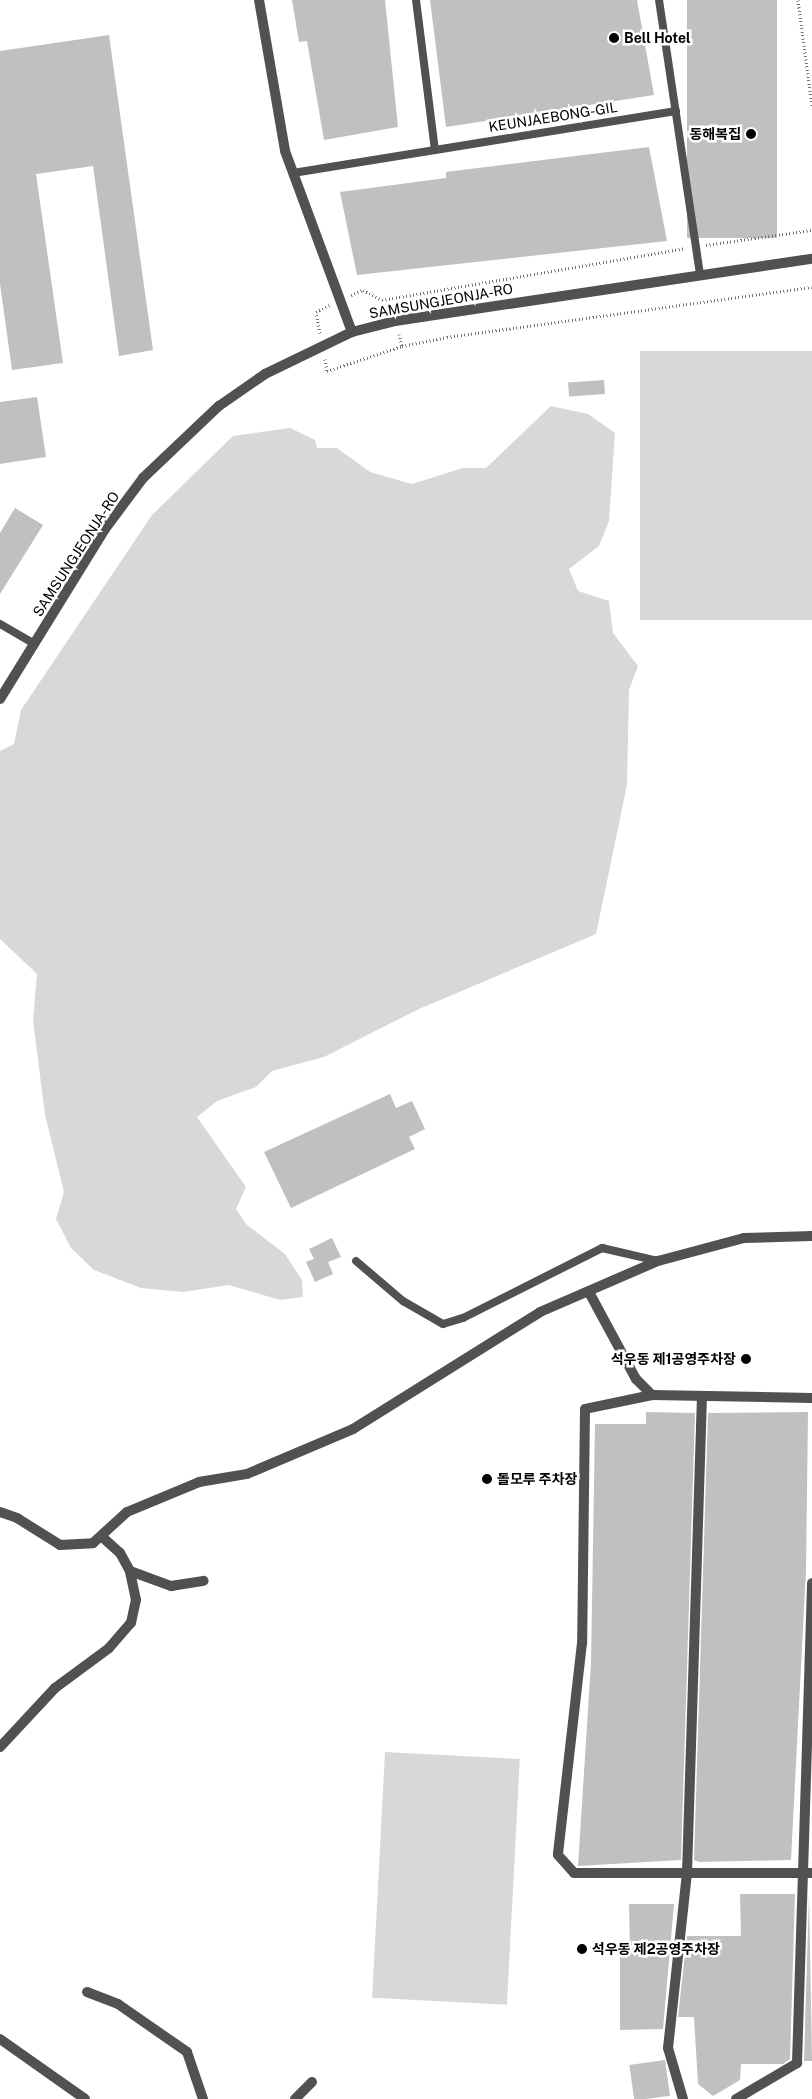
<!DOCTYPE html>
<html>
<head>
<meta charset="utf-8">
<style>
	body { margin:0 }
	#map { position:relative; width:812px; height:2099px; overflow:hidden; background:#fff; font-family:"Public Sans","Noto Sans KR",sans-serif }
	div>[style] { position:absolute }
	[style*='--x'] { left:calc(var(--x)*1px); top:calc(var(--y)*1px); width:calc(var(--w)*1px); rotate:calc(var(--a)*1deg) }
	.green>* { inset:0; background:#d8d8d8; transform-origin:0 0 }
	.building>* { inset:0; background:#c0c0c0; transform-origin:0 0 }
	.path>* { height:3px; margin-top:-1.5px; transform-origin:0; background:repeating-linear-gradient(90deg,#737373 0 1px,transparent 0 3.5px) }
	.service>* { height:8px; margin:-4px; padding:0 4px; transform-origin:4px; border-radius:4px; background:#515151 }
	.minor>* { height:10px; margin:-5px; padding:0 5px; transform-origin:5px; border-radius:5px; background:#515151 }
	.tertiary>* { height:10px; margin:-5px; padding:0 5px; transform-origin:5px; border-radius:5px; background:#515151 }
	.dots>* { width:14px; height:14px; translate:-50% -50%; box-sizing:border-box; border:2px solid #fff; border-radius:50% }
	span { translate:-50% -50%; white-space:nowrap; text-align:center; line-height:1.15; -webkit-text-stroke:5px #fff; paint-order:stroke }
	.poi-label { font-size:14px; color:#000; font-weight:700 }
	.left { translate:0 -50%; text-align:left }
	.right { translate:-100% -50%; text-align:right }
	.street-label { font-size:14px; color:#000 }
</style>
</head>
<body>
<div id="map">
	<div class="green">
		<div style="left:640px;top:351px;width:172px;height:269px"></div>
		<div style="clip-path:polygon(551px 406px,588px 414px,615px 433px,609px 521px,599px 546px,569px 569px,578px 591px,609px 601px,613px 633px,638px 666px,629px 690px,627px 785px,596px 934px,419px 1009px,324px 1057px,272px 1071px,256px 1087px,217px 1101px,197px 1117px,246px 1187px,236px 1209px,246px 1224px,285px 1254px,302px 1280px,303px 1297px,280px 1300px,229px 1285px,183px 1292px,141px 1288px,94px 1270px,71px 1248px,56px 1219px,64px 1192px,45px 1115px,33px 1020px,37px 974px,0 939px,0 751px,14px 744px,21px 710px,152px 515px,233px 436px,290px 428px,315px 440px,317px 448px,337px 448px,370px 472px,412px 484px,463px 468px,486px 468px)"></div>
		<div style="left:385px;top:1752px;width:135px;height:246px;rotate:3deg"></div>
	</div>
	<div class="building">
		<div style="clip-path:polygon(292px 0,385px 0,398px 127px,324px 140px,307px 41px,299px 42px)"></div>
		<div style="clip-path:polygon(430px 0,637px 0,654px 95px,446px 127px)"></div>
		<div style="left:687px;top:0;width:90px;height:238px"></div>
		<div style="clip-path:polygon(109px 35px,153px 350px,119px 356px,93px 166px,36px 174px,63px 363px,12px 370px,0 284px,0 51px)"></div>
		<div style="clip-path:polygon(649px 147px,667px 241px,357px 275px,340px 192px,446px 178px,446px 172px)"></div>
		<div style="left:604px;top:380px;width:14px;height:36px;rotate:86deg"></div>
		<div style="clip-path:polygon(37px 397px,46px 457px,0 464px,0 402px)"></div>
		<div style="clip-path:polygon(15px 508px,43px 525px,0 594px,0 533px)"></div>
		<div style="clip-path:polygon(390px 1094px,396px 1108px,412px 1101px,425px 1129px,409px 1137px,415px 1149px,291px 1208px,264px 1152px)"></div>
		<div style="clip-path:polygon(332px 1238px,341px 1257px,328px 1262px,333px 1274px,315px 1282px,306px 1262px,314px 1259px,309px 1249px)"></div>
		<div style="clip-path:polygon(646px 1412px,695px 1413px,681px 1860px,578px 1866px,591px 1663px,595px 1424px,646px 1424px)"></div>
		<div style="clip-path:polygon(808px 1412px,806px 1570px,791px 1860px,699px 1862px,694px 1860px,708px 1413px)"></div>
		<div style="clip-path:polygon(740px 1894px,795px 1894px,790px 2059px,783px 2064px,741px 2064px,740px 2080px,713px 2096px,698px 2084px,694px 2017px,678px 2017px,687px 1936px,741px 1936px)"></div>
		<div style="clip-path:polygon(809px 1894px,812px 2061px,804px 2061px)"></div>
		<div style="clip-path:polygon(629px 1904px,674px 1904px,663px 2029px,620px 2030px,620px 1952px,630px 1952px)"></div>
		<div style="left:665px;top:2060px;width:36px;height:36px;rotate:82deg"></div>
	</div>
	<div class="path">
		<div style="--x:798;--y:0;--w:108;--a:82.5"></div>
		<div style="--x:706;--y:245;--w:107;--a:-8.1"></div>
		<div style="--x:351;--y:295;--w:13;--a:-23"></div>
		<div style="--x:363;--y:290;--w:21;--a:28"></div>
		<div style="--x:382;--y:300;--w:307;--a:-9.7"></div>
		<div style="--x:320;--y:333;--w:21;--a:-101"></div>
		<div style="--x:316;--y:312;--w:16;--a:-27"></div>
		<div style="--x:399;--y:334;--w:12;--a:76"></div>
		<div style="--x:325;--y:359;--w:12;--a:81"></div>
		<div style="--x:327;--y:371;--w:79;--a:-18.4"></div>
		<div style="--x:402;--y:346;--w:46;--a:-11.3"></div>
		<div style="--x:447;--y:337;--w:368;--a:-7.8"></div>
	</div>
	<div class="service">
		<div style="--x:416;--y:0;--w:151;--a:82.8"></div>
		<div style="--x:659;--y:0;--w:276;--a:81.5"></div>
		<div style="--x:293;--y:173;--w:388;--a:-9.2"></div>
		<div style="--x:0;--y:624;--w:39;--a:30"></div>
		<div style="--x:356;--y:1261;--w:62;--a:40.4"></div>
		<div style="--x:403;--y:1301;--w:46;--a:29.9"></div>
		<div style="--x:443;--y:1324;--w:21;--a:-17"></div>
		<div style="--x:463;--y:1318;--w:156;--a:-26.7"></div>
		<div style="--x:602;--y:1248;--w:57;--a:13.1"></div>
	</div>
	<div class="minor">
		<div style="--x:590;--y:1294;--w:97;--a:61.6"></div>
		<div style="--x:636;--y:1379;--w:23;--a:45"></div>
		<div style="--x:812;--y:1398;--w:160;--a:-178.9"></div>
		<div style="--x:652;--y:1395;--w:68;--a:168.2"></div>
		<div style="--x:585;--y:1409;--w:234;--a:90.7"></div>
		<div style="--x:582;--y:1643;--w:213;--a:96.5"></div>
		<div style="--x:558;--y:1855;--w:24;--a:48"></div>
		<div style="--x:574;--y:1873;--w:238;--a:0"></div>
		<div style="--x:0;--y:1512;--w:18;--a:19"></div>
		<div style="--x:17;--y:1518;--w:51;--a:32.1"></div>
		<div style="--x:60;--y:1545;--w:33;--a:-3"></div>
		<div style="--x:93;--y:1543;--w:46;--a:-42.4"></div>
		<div style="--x:127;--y:1512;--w:78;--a:-22.6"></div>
		<div style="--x:199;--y:1482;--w:49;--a:-9.5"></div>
		<div style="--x:247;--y:1474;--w:115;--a:-23"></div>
		<div style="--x:353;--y:1429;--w:221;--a:-32"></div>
		<div style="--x:540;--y:1312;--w:129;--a:-23.4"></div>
		<div style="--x:658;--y:1261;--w:89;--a:-15"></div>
		<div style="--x:744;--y:1238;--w:68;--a:-1.7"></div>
		<div style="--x:130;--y:1571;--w:44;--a:20.1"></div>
		<div style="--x:171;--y:1586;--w:33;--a:-9"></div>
		<div style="--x:0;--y:1747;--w:81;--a:-47"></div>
		<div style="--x:55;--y:1688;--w:67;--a:-36.5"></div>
		<div style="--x:109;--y:1648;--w:33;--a:-49"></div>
		<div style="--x:131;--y:1623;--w:24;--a:-78"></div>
		<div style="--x:136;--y:1600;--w:30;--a:-102"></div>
		<div style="--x:130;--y:1571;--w:21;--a:-119"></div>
		<div style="--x:120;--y:1553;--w:25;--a:-138"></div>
		<div style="--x:87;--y:1992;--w:33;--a:21"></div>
		<div style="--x:118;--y:2004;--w:84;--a:34.8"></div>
		<div style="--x:187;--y:2052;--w:50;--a:71.2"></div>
		<div style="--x:0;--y:2039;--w:104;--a:35.2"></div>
		<div style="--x:295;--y:2099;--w:24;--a:-45"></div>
		<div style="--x:683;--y:2099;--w:53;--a:-106.4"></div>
		<div style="--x:668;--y:2048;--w:176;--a:-83.8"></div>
		<div style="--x:687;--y:1873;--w:477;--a:-88.2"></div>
		<div style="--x:736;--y:2099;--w:71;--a:-30.5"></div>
		<div style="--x:797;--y:2063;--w:480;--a:-88.2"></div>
	</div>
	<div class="tertiary">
		<div style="--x:259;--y:0;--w:153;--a:80.2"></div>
		<div style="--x:285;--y:151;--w:193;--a:69.7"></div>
		<div style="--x:0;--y:699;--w:200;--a:-58.3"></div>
		<div style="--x:105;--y:529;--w:64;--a:-53.3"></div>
		<div style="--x:143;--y:478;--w:105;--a:-43.5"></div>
		<div style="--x:219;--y:406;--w:56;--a:-34.8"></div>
		<div style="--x:265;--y:374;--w:97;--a:-25.8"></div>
		<div style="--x:352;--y:332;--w:44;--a:-14.3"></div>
		<div style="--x:395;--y:321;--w:422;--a:-8.5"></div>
	</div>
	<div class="dots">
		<div style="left:614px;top:38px;background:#000"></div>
		<div style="left:751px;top:134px;background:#000"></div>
		<div style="left:746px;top:1359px;background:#000"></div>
		<div style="left:487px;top:1479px;background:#000"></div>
		<div style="left:582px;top:1949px;background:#000"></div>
	</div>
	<div class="poi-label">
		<span class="left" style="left:624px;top:38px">Bell Hotel</span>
		<span class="right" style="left:741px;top:134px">동해복집</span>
		<span class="right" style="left:736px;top:1359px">석우동 제1공영주차장</span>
		<span class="left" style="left:497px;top:1479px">돌모루 주차장</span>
		<span class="left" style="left:592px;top:1949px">석우동 제2공영주차장</span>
	</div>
	<div class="street-label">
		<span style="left:553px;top:117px;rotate:-9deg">KEUNJAEBONG-GIL</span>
		<span style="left:441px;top:301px;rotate:-10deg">SAMSUNGJEONJA-RO</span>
		<span style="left:76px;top:554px;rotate:-57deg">SAMSUNGJEONJA-RO</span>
	</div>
</div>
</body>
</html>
